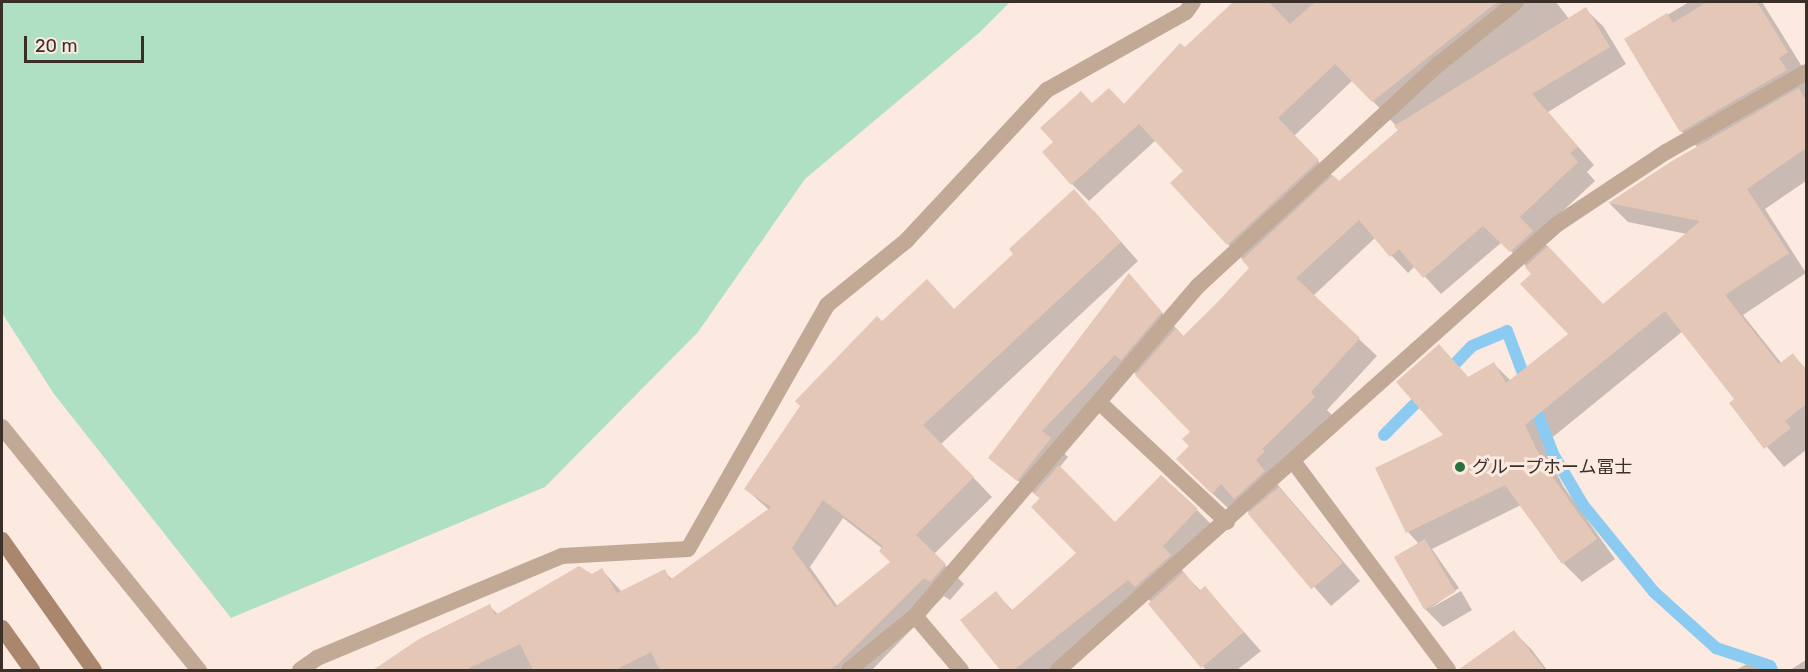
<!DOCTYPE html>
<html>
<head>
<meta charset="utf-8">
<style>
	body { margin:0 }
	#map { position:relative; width:1808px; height:672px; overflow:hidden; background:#fceae1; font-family:Rubik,"Noto Sans JP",sans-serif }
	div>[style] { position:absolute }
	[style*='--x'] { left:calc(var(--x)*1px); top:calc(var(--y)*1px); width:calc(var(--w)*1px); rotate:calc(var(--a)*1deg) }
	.green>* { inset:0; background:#b0e0c4 }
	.shadow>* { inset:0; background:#0003 }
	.stream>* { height:12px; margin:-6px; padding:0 6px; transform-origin:6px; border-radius:6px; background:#8ccbf1 }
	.building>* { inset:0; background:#e5c7b8; transform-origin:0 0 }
	.service>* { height:16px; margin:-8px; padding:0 8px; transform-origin:8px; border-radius:8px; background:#c1a996 }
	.minor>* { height:16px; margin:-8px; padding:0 8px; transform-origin:8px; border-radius:8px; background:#c1a996 }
	.secondary>* { height:16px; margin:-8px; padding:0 8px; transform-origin:8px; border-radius:8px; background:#a9866c }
	.dots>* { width:16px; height:16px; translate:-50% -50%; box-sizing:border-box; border:3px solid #fceae1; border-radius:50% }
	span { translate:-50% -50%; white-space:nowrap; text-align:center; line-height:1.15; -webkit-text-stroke:6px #fceae1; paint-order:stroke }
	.poi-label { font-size:18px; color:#3b2f29 }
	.left { translate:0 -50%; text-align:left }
	.frame { position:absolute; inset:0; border:3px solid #3b2f29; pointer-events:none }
	.scale { position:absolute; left:24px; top:36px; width:120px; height:27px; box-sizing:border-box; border:3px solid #3b2f29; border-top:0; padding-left:8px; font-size:18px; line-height:21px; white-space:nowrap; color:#3b2f29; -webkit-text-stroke:4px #fceae1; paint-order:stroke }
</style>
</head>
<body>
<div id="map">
	<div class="green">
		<div style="clip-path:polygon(2px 2px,1010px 2px,979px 33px,805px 179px,698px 332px,545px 487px,231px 618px,54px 394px,2px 313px)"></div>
	</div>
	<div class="shadow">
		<div style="clip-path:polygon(evenodd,1235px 2px,1556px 2px,1569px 19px,1585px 9px,1603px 26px,1626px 64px,1548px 112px,1594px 165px,1587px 172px,1595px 181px,1537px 235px,1603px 306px,1687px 234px,1628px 222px,1610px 204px,1698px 148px,1681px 131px,1626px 40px,1689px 2px,1762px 2px,1806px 73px,1806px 181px,1765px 209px,1806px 273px,1743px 315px,1782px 364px,1793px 355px,1806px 369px,1806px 450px,1784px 467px,1731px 404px,1737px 399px,1683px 331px,1543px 445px,1563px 486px,1615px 559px,1582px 582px,1563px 563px,1521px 505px,1432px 549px,1459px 588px,1429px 609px,1461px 591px,1472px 610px,1443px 627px,1425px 609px,1419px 544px,1408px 532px,1445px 435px,1439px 346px,1469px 378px,1494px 364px,1511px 381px,1570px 334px,1534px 274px,1502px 242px,1441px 294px,1415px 266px,1408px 273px,1375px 238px,1313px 296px,1377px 356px,1327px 410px,1332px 415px,1272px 478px,1360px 581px,1331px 606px,1239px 501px,1230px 510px,1195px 477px,1192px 432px,1134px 372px,1060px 449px,1068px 457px,1059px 468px,1115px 524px,1197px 510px,1214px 527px,1179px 564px,1185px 575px,1201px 591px,1205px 588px,1261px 651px,1237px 670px,1206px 670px,1146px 596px,1053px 670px,1002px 670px,962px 620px,996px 593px,1013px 611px,1078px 553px,1041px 499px,990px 458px,1129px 276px,1184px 337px,1251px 268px,1228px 244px,1185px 171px,1156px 140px,1089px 201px,1072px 184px,1093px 105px,1124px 105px,1235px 2px,1353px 80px,1400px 130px,1339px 183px,1294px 136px,1353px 80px)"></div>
		<div style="clip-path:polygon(evenodd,1093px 210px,1138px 261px,941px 444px,992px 497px,934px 554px,964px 584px,950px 600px,944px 596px,872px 670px,375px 670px,420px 640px,489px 606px,499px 615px,602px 570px,622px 592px,664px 571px,672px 579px,769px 510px,746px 489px,882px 323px,955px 310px,1093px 210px,843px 518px,883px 549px,892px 562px,838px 607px,810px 567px,843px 518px)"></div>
		<div style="clip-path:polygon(1514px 632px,1532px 650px,1547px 670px,1487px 670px,1478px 658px)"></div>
		<div style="clip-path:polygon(1806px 660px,1806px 670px,1790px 670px)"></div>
		<div style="clip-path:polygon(1752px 661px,1762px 670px,1736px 670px)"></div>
	</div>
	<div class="stream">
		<div style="--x:1446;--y:373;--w:37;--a:-46"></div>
		<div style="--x:1472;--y:346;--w:38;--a:-23"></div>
		<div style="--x:1507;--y:331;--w:57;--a:69.3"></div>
		<div style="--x:1533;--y:401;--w:57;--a:69.3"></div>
		<div style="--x:1553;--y:454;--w:59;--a:59.5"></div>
		<div style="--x:1583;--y:505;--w:112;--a:50.8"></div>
		<div style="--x:1654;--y:592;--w:84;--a:42.1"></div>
		<div style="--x:1716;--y:648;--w:57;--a:18.4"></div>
		<div style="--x:1770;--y:666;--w:4;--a:63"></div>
		<div style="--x:1384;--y:435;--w:61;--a:-45"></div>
	</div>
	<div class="building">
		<div style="clip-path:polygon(1233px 2px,1269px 2px,1290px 24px,1315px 2px,1497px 2px,1372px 102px,1335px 64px,1278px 118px,1319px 160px,1227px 245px,1170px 183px,1183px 171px,1139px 124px,1071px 185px,1042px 152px,1053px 142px,1040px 128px,1081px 91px,1092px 103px,1109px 88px,1124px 104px,1180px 43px,1185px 47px)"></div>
		<div style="clip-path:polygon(1707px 2px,1757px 2px,1788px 52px,1779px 58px,1787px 70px,1680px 132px,1624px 39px,1667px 13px,1673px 23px)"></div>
		<div style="clip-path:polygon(1586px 7px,1610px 47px,1532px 94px,1578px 147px,1570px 153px,1578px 162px,1520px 217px,1533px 231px,1510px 252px,1483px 226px,1423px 278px,1399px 249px,1390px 257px,1359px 220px,1296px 278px,1360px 338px,1311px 392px,1315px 397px,1262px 449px,1265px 451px,1256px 460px,1265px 471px,1234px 499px,1221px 484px,1212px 494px,1176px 459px,1189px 446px,1182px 439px,1190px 432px,1135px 375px,1176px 328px,1183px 336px,1215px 305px,1249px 268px,1242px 260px,1333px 175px,1339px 181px,1398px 130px,1394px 126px)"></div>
		<div style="clip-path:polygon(1799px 88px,1806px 101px,1806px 148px,1747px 189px,1789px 253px,1725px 295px,1779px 364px,1793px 353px,1806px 371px,1806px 404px,1785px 421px,1791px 428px,1764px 449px,1729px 403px,1734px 399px,1665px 311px,1525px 425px,1544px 465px,1597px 539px,1562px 564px,1505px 485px,1406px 533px,1375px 468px,1443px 435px,1396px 382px,1439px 344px,1468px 377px,1494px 362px,1506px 383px,1568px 334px,1520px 284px,1531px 274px,1525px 267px,1548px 246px,1603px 304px,1700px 221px,1608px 203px,1672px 161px)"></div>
		<div style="clip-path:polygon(evenodd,1074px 189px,1121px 242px,923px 425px,974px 477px,916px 535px,946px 564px,930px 582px,924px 578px,837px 665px,829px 670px,660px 670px,651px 652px,615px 670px,533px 670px,520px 644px,465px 670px,373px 670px,419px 639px,490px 604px,495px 615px,579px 566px,592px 574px,602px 568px,617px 593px,665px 569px,670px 580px,771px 507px,744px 489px,800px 406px,795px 401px,877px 316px,882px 321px,927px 279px,954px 309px,1013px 254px,1009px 249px,1074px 189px,823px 500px,883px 546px,879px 551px,890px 562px,835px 607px,792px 548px,823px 500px)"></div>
		<div style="clip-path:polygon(1129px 273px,1162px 312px,1121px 360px,1115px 355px,1042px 431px,1051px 438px,1017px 481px,988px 458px)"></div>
		<div style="clip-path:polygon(1059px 465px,1115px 522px,1161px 475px,1198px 509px,1163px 546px,1171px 555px,1135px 587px,1128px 580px,1014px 670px,1000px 670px,960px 620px,996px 591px,1011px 611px,1076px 553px,1031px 507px,1040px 498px,1034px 494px)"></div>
		<div style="left:1279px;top:487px;width:99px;height:41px;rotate:50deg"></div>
		<div style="left:1425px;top:539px;width:61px;height:36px;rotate:60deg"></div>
		<div style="clip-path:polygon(1184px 572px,1199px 591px,1205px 586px,1244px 632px,1201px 668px,1148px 604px)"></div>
		<div style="clip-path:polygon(1514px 630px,1545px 670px,1458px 670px)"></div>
	</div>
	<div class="service">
		<div style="--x:915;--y:616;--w:71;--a:49.6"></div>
		<div style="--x:300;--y:670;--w:21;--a:-35"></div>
		<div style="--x:317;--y:658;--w:265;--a:-22.6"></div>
		<div style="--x:562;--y:556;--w:126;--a:-3.2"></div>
		<div style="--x:688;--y:549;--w:281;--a:-60.3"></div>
		<div style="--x:827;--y:305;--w:102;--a:-39"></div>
		<div style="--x:906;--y:241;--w:207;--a:-47"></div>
		<div style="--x:1047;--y:90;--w:159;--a:-29.3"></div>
		<div style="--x:1186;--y:12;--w:12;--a:-55"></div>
	</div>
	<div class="minor">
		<div style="--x:1100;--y:403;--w:174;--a:43.1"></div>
		<div style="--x:2;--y:427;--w:313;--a:51"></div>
		<div style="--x:1293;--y:461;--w:260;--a:53.4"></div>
		<div style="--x:849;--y:670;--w:85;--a:-39.3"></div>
		<div style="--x:915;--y:616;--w:435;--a:-49.4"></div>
		<div style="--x:1198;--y:286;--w:328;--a:-42.7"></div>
		<div style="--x:1439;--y:64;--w:99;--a:-38.8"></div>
		<div style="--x:1058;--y:670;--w:668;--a:-41.78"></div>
		<div style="--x:1556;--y:225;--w:132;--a:-33.6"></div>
		<div style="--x:1666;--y:152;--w:161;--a:-29.7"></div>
	</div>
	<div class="secondary">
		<div style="--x:2;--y:540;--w:159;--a:54.7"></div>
		<div style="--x:2;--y:628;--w:52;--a:54.5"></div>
	</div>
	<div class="dots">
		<div style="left:1460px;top:467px;background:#28703c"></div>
	</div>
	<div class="poi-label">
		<span class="left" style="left:1472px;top:467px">グループホーム冨士</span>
	</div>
	<div class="frame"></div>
	<div class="scale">20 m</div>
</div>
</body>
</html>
